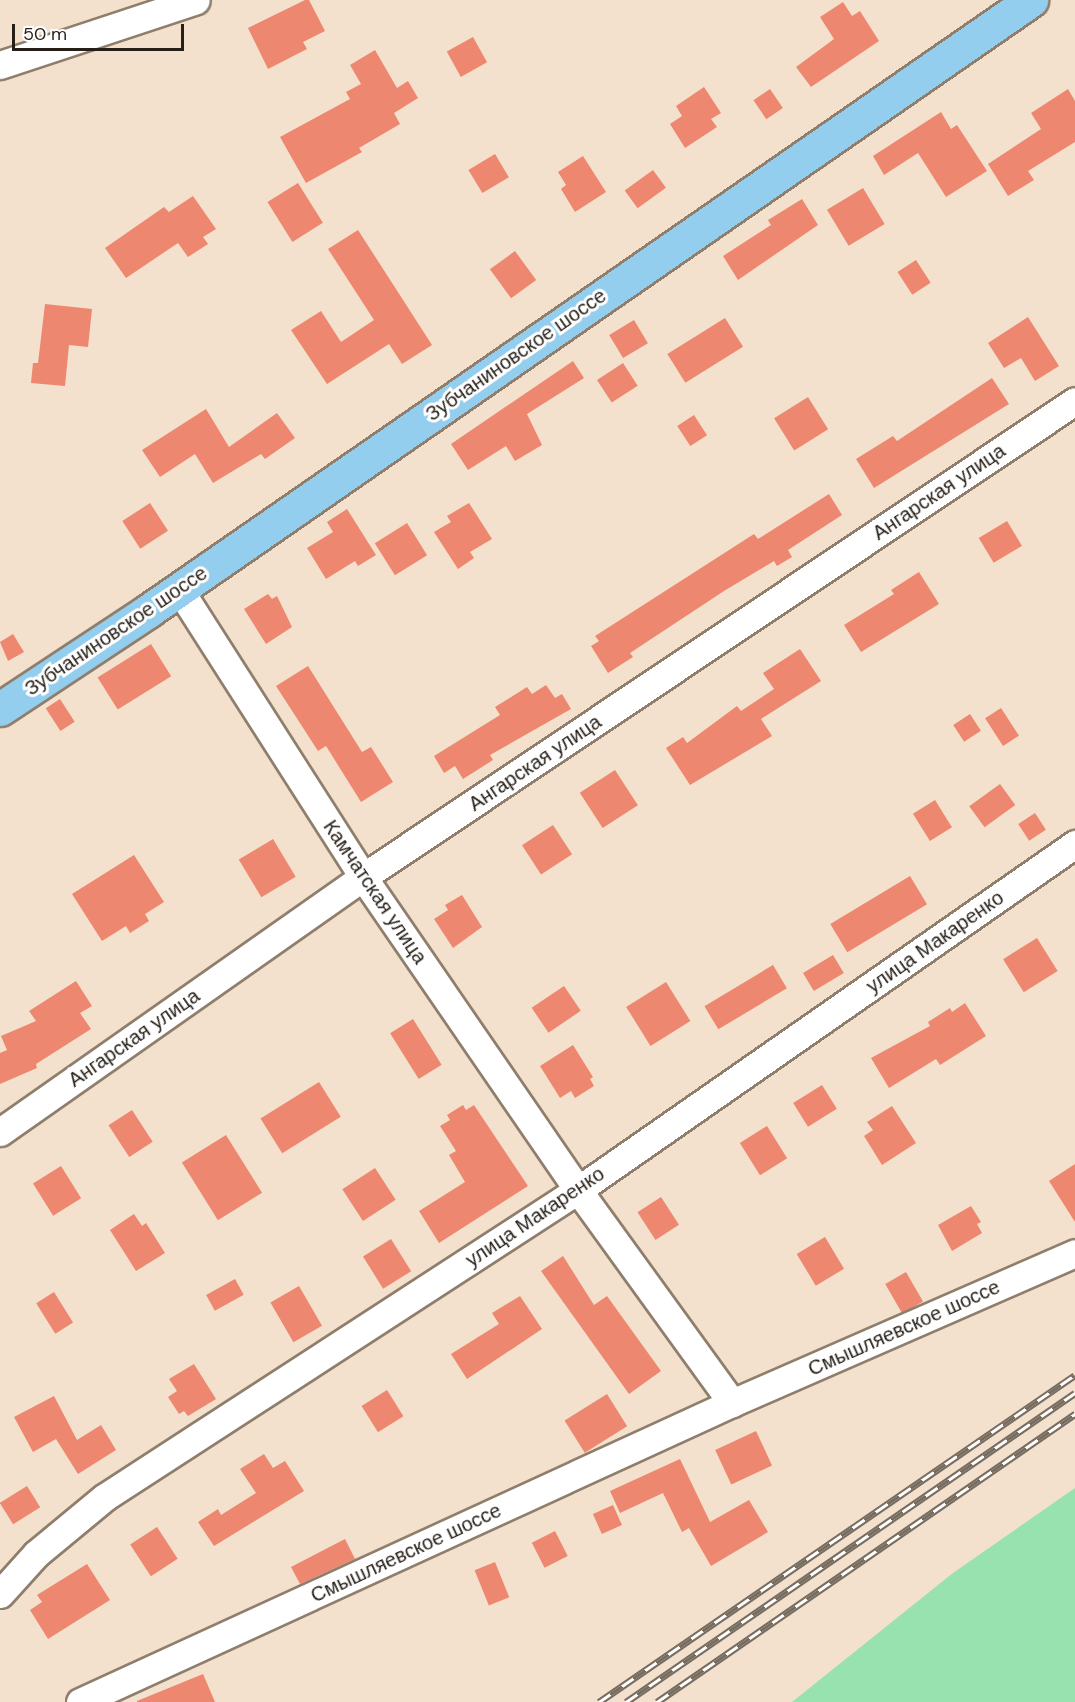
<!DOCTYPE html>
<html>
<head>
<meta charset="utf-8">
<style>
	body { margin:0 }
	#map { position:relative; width:1075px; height:1702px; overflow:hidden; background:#f3e1cd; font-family:"DM Sans",sans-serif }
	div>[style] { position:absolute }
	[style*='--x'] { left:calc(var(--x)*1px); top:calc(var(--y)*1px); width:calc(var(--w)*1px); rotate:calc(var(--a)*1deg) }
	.green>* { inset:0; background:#97e2af }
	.building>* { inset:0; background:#ed876f; transform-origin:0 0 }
	.roads { filter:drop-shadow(2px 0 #8f7e6c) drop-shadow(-2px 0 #8f7e6c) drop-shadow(0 2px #8f7e6c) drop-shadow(0 -2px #8f7e6c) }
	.minor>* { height:27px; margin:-13.5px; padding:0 13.5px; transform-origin:13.5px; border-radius:13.5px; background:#fff }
	.major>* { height:33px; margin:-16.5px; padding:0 16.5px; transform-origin:16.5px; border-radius:16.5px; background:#94ceee }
	.rail>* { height:7px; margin-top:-3.5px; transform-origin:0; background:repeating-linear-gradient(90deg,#fff 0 14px,#776c60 0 28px); box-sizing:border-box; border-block:2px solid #776c60 }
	span { translate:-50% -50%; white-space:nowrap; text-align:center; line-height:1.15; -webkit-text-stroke:6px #fff; paint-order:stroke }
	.street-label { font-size:20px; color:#261f18 }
	.scale { position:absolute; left:12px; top:24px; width:172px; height:27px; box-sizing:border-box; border:3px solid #261f18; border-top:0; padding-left:8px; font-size:18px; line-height:21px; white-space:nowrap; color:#261f18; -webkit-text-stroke:4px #fff; paint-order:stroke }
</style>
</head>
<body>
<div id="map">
	<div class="green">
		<div style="clip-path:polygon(1075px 1488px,1075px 1702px,792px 1702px,953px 1573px)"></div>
	</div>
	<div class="building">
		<div style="clip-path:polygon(305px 0,309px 0,325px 31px,303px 42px,307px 49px,268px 69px,248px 28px)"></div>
		<div style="clip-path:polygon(843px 2px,852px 16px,860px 11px,879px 41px,811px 87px,796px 67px,834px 39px,820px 17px)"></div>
		<div style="left:473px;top:37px;width:29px;height:30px;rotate:61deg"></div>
		<div style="clip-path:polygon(375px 50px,397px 88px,408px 81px,418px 98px,394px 113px,400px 124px,359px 148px,362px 152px,306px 183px,280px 137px,350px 99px,346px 92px,361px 84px,350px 65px)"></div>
		<div style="clip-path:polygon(704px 87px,721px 113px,711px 119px,717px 127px,685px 148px,670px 124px,682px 116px,676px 106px)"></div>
		<div style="left:770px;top:89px;width:23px;height:20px;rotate:56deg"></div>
		<div style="clip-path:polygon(1068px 89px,1075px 101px,1075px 142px,1028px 171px,1034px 180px,1008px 196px,988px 164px,1041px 129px,1031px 113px)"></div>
		<div style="clip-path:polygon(941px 112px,951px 129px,957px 125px,987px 171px,946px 197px,918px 153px,884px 175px,873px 156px)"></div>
		<div style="left:495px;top:154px;width:27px;height:31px;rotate:59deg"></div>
		<div style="clip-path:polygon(583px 156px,606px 192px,575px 212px,561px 189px,566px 185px,558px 172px)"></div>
		<div style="left:653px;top:170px;width:22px;height:35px;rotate:54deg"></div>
		<div style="left:298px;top:183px;width:47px;height:36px;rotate:58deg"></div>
		<div style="left:863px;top:188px;width:42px;height:42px;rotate:59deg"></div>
		<div style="clip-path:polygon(193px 196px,216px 229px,203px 237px,208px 244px,188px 257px,178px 243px,126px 278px,105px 248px,164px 207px,169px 212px)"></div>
		<div style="clip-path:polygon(802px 199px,818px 225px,738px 280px,723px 256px,771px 225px,768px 220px)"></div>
		<div style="clip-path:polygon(358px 230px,432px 345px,402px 364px,389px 344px,327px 384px,291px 330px,321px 311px,341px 342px,374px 320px,328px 249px)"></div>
		<div style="left:515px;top:251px;width:36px;height:31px;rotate:54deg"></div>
		<div style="left:916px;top:260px;width:27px;height:22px;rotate:57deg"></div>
		<div style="clip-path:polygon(45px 304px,92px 309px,88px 347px,69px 345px,65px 386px,31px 383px,33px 363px,38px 363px)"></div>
		<div style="clip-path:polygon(1028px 317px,1059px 366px,1035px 381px,1021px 358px,1004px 368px,988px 343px)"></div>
		<div style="left:725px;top:318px;width:34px;height:68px;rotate:58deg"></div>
		<div style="left:634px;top:320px;width:27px;height:29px;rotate:59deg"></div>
		<div style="clip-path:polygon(573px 361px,584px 378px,527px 414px,542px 445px,515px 461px,506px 446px,468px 470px,451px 444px)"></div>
		<div style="left:623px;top:363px;width:27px;height:31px;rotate:57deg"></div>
		<div style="clip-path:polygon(992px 378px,1009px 404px,874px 488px,856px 459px,893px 436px,897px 441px)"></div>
		<div style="left:808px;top:397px;width:38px;height:40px;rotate:58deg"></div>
		<div style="clip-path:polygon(206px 409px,229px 447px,277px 413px,295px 438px,265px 459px,261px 454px,213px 483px,195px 454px,160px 477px,142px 450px)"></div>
		<div style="left:694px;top:415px;width:24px;height:20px;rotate:57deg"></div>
		<div style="clip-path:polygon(829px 494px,842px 515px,788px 550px,792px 557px,777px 566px,774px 561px,724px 591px,630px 653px,633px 657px,608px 673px,591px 646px,599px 641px,595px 636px,754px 534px,758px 539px)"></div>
		<div style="left:150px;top:503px;width:33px;height:33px;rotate:57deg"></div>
		<div style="clip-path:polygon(469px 503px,492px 539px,470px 552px,474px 558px,458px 569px,434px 532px,451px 522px,447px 516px)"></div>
		<div style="clip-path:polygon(347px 509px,376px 555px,358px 566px,355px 561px,326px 579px,307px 548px,333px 532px,327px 522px)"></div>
		<div style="left:1007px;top:521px;width:29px;height:33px;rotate:59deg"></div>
		<div style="left:407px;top:523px;width:38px;height:38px;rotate:58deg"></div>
		<div style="clip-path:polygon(919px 572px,939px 604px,861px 652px,844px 625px,894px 594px,891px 590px)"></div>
		<div style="clip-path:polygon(268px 594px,272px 599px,277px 596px,292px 627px,266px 644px,244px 609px)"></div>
		<div style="clip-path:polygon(13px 634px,24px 652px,8px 661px,0 642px)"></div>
		<div style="left:151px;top:644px;width:38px;height:63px;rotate:58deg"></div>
		<div style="clip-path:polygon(800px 649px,821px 681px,761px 719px,772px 736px,690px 785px,666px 748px,683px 737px,687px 743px,737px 706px,741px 711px,774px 689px,763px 673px)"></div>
		<div style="clip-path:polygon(308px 666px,362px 752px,371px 747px,393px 782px,361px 802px,326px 746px,318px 751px,276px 686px)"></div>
		<div style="clip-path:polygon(546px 685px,555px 698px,562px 694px,571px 709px,490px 755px,493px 760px,463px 779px,455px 766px,444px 773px,434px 756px,500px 715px,495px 707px,527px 687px,532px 694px)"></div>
		<div style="left:60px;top:699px;width:27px;height:17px;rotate:57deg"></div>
		<div style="left:1001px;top:708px;width:33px;height:19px;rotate:57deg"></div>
		<div style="left:970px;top:714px;width:20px;height:20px;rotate:57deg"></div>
		<div style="left:615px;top:770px;width:42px;height:42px;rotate:57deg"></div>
		<div style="left:1000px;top:784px;width:26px;height:38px;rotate:54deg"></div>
		<div style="left:935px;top:800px;width:32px;height:26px;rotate:58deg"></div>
		<div style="left:1035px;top:813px;width:20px;height:20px;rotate:57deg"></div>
		<div style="left:553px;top:825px;width:35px;height:37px;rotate:57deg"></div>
		<div style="left:273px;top:839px;width:44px;height:40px;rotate:59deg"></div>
		<div style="clip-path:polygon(134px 855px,164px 902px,145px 914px,149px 921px,130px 933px,126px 926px,102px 941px,72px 894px)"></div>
		<div style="left:910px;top:876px;width:33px;height:93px;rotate:59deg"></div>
		<div style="clip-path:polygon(462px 895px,482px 927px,453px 948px,434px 919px,448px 910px,445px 905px)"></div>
		<div style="left:1037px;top:938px;width:39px;height:40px;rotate:58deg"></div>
		<div style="left:833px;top:955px;width:21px;height:35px;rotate:59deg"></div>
		<div style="left:773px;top:965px;width:27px;height:80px;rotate:59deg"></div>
		<div style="clip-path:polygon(76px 981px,92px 1006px,80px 1013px,91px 1029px,36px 1064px,37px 1068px,0 1084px,0 1053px,7px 1050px,1px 1036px,36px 1021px,29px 1011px)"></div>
		<div style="left:666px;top:982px;width:46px;height:47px;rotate:58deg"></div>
		<div style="left:564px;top:986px;width:30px;height:39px;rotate:56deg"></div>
		<div style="clip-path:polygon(965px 1003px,986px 1036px,940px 1065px,936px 1059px,889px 1088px,871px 1058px,930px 1026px,928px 1022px,950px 1008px,952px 1012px)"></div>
		<div style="left:413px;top:1019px;width:54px;height:27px;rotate:58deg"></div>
		<div style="clip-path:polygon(573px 1045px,593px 1077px,590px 1079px,594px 1086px,575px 1098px,571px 1091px,560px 1098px,540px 1066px)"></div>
		<div style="left:319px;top:1082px;width:41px;height:69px;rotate:58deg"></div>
		<div style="left:822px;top:1085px;width:28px;height:34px;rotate:58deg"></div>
		<div style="clip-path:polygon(463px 1105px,466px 1110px,474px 1105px,528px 1186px,439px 1243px,419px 1211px,465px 1182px,449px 1155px,456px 1151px,440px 1126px,450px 1120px,447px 1115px)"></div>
		<div style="clip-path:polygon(892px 1106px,916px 1143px,882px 1165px,864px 1136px,873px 1130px,867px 1122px)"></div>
		<div style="left:132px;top:1110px;width:38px;height:28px;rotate:57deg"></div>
		<div style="left:767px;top:1126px;width:38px;height:32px;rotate:58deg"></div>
		<div style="left:226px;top:1135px;width:68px;height:52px;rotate:58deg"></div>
		<div style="clip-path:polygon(1075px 1164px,1075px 1222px,1049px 1181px)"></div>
		<div style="left:61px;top:1166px;width:38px;height:33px;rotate:58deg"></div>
		<div style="left:375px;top:1168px;width:38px;height:39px;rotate:57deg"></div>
		<div style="left:661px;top:1197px;width:33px;height:28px;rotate:57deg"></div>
		<div style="clip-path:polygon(971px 1206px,981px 1222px,977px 1224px,982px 1233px,952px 1251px,938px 1225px)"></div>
		<div style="clip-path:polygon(134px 1214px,142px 1226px,146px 1223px,165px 1253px,136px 1271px,110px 1230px)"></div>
		<div style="left:825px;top:1237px;width:37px;height:33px;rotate:59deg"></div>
		<div style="left:391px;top:1239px;width:38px;height:33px;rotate:58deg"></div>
		<div style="clip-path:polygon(563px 1256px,594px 1305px,607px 1296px,661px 1371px,629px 1394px,541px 1271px)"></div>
		<div style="left:906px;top:1272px;width:34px;height:24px;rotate:60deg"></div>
		<div style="left:235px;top:1279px;width:18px;height:33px;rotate:61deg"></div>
		<div style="left:299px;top:1286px;width:46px;height:33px;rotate:60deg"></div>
		<div style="left:54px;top:1292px;width:36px;height:21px;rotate:58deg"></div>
		<div style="clip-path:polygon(520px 1296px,542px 1329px,467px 1379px,451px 1354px,499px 1324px,492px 1313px)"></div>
		<div style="clip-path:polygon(194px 1364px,216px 1399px,188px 1416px,184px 1411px,179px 1414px,168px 1397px,177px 1391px,169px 1379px)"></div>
		<div style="left:387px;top:1390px;width:31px;height:30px;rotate:58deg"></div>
		<div style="left:607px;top:1394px;width:38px;height:50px;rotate:58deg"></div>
		<div style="clip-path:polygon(54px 1396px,77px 1440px,101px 1425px,116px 1450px,78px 1474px,56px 1439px,33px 1452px,14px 1417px)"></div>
		<div style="left:756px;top:1431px;width:38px;height:45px;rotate:65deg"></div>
		<div style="clip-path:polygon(264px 1454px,273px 1468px,285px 1461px,304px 1491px,214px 1546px,198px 1522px,218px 1509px,221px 1515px,256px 1493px,240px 1469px)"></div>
		<div style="clip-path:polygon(680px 1459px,710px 1522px,749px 1500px,768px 1532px,711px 1566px,689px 1528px,682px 1532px,663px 1493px,620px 1513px,610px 1491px)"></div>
		<div style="left:27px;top:1486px;width:25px;height:32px;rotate:58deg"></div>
		<div style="left:613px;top:1505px;width:22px;height:22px;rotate:66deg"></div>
		<div style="left:157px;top:1527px;width:38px;height:32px;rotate:57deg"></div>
		<div style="left:555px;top:1531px;width:28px;height:26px;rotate:63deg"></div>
		<div style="clip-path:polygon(345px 1539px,355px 1559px,300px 1584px,291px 1567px)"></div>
		<div style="left:495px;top:1562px;width:38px;height:22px;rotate:68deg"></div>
		<div style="clip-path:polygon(87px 1564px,110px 1600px,48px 1639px,30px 1610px,42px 1602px,37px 1595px)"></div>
		<div style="clip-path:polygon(203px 1674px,215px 1702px,137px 1702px,137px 1701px)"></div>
	</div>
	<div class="roads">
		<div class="minor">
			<div style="--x:0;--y:65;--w:206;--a:-18.3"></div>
			<div style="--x:179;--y:589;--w:342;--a:57.4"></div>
			<div style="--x:363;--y:877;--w:380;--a:55.5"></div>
			<div style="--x:578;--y:1190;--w:263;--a:54.1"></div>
			<div style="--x:0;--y:1132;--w:444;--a:-35.1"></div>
			<div style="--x:363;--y:877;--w:856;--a:-33.76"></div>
			<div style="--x:0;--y:1594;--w:54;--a:-48"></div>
			<div style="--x:36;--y:1554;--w:89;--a:-39.6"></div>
			<div style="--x:105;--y:1497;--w:564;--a:-32.99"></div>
			<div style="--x:578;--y:1190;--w:606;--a:-34.84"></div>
			<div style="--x:80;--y:1702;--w:717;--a:-24.64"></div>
			<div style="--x:732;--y:1403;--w:374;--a:-23.6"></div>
		</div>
		<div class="major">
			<div style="--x:0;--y:709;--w:178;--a:-33.5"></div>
			<div style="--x:148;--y:611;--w:1074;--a:-34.68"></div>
		</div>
	</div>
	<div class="rail">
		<div style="--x:599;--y:1702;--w:577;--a:-34.49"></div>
		<div style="--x:626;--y:1702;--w:545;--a:-34.54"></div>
		<div style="--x:657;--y:1702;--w:508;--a:-34.57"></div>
	</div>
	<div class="street-label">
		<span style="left:516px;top:355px;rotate:-35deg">Зубчаниновское шоссе</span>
		<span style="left:939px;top:492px;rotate:-34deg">Ангарская улица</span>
		<span style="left:116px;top:631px;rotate:-34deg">Зубчаниновское шоссе</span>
		<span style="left:535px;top:763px;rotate:-34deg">Ангарская улица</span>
		<span style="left:375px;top:892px;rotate:56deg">Камчатская улица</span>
		<span style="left:935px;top:942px;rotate:-35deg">улица Макаренко</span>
		<span style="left:134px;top:1038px;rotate:-35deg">Ангарская улица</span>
		<span style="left:535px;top:1217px;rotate:-34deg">улица Макаренко</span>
		<span style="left:904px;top:1328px;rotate:-24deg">Смышляевское шоссе</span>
		<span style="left:406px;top:1553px;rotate:-25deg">Смышляевское шоссе</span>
	</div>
	<div class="scale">50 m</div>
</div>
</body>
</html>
